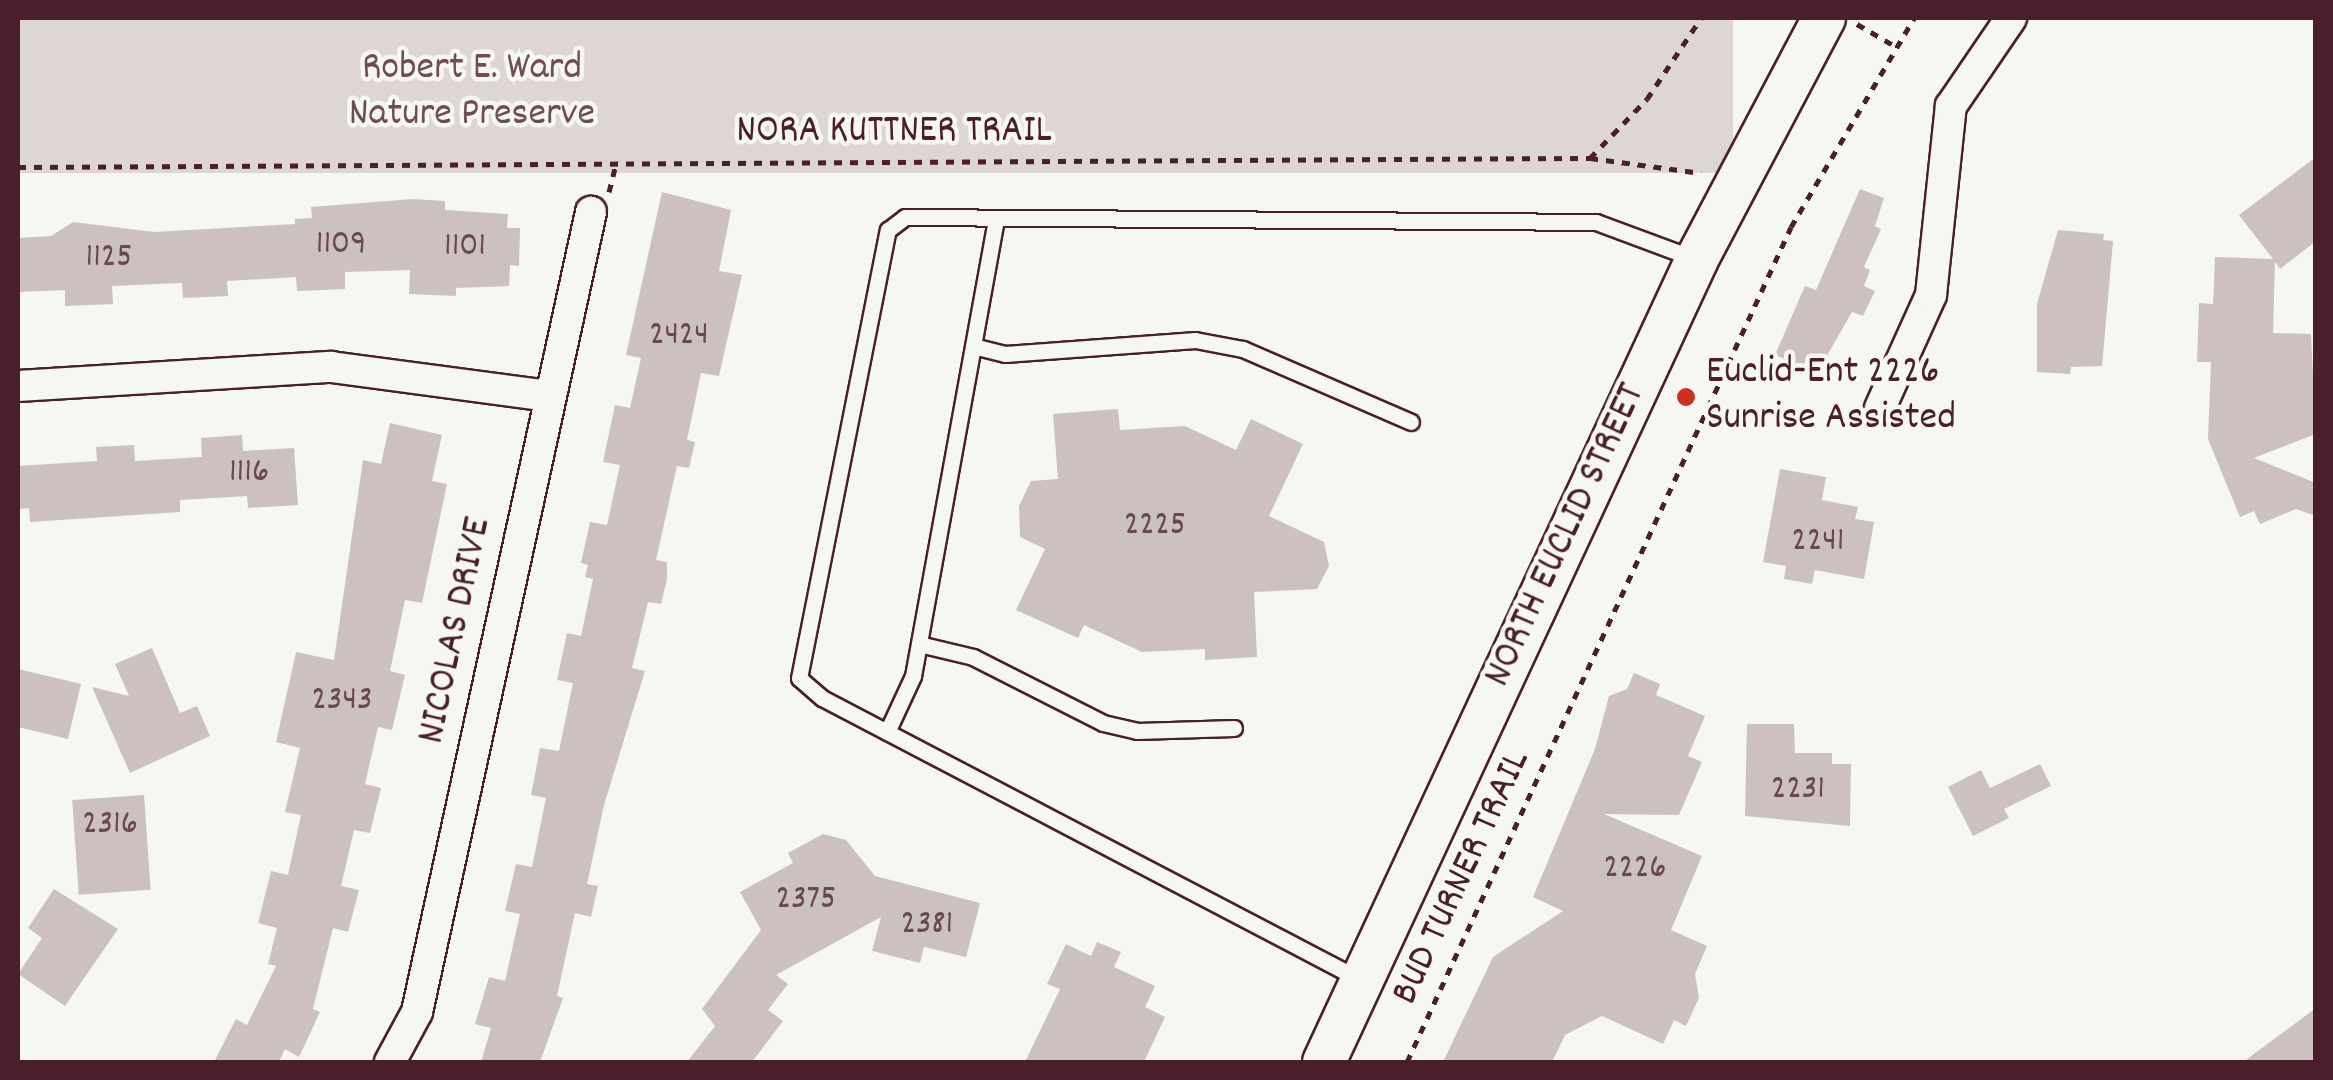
<!DOCTYPE html>
<html>
<head>
<meta charset="utf-8">
<style>
	body { margin:0 }
	#map { position:relative; width:2333px; height:1080px; overflow:hidden; background:#f6f6f2; font-family:Dekko,sans-serif }
	div>[style] { position:absolute }
	[style*='--x'] { left:calc(var(--x)*1px); top:calc(var(--y)*1px); width:calc(var(--w)*1px); rotate:calc(var(--a)*1deg) }
	.green>* { inset:0; background:#ddd6d5; transform-origin:0 0 }
	.building>* { inset:0; background:#ccc1c0; transform-origin:0 0 }
	.path>* { height:5px; margin-top:-2.5px; transform-origin:0; background:repeating-linear-gradient(90deg,#4a1f2b 0 8px,transparent 0 16px) }
	.roads { filter:drop-shadow(2px 0 #4a1f2b) drop-shadow(-2px 0 #4a1f2b) drop-shadow(0 2px #4a1f2b) drop-shadow(0 -2px #4a1f2b) }
	.lane>* { height:15px; margin:-7.5px; padding:0 7.5px; transform-origin:7.5px; border-radius:7.5px; background:#f6f6f2 }
	.street>* { height:30px; margin:-15px; padding:0 15px; transform-origin:15px; border-radius:15px; background:#f6f6f2 }
	.secondary>* { height:42px; margin:-21px; padding:0 21px; transform-origin:21px; border-radius:21px; background:#f6f6f2 }
	.dots>* { width:28px; height:28px; translate:-50% -50%; box-sizing:border-box; border:5px solid #f6f6f2; border-radius:50% }
	span { translate:-50% -50%; white-space:nowrap; text-align:center; line-height:1.15; -webkit-text-stroke:9px #f6f6f2; paint-order:stroke }
	.number-label { font-size:35px; color:#6a4850 }
	.number-label span { -webkit-text-stroke-width:0 }
	.park-label { font-size:40px; color:#6f4d56 }
	.street-label { font-size:40px; color:#4a1f2b }
	.poi-label { font-size:40px; color:#4a1f2b }
	.left { translate:0 -50%; text-align:left }
	.frame { position:absolute; inset:0; border:20px solid #4a1f2b; pointer-events:none }
</style>
</head>
<body>
<div id="map">
	<div class="green">
		<div style="left:18px;top:18px;width:1715px;height:155px"></div>
	</div>
	<div class="building">
		<div style="clip-path:polygon(2316px 157px,2316px 241px,2280px 269px,2275px 262px,2273px 333px,2311px 334px,2316px 434px,2254px 458px,2316px 483px,2316px 516px,2296px 509px,2260px 524px,2254px 511px,2240px 517px,2208px 439px,2211px 362px,2197px 362px,2199px 303px,2213px 304px,2215px 257px,2273px 259px,2239px 215px)"></div>
		<div style="clip-path:polygon(1860px 189px,1884px 198px,1875px 226px,1881px 229px,1864px 267px,1870px 270px,1864px 286px,1875px 291px,1863px 316px,1852px 312px,1821px 366px,1808px 360px,1805px 368px,1775px 355px,1805px 286px,1816px 290px)"></div>
		<div style="clip-path:polygon(662px 192px,731px 210px,719px 271px,742px 275px,719px 376px,701px 373px,687px 440px,695px 442px,689px 468px,677px 466px,656px 560px,667px 562px,667px 579px,661px 604px,648px 602px,632px 668px,645px 671px,604px 805px,587px 884px,598px 886px,591px 917px,575px 913px,557px 996px,563px 998px,540px 1062px,481px 1062px,491px 1028px,475px 1024px,489px 977px,505px 981px,520px 914px,505px 911px,516px 864px,532px 867px,546px 798px,531px 795px,540px 748px,559px 751px,573px 683px,557px 680px,567px 633px,581px 636px,593px 579px,585px 577px,588px 565px,581px 563px,590px 522px,607px 525px,620px 465px,603px 462px,615px 405px,630px 408px,641px 358px,626px 355px)"></div>
		<div style="clip-path:polygon(413px 199px,445px 201px,445px 210px,508px 214px,507px 228px,520px 228px,519px 266px,510px 265px,509px 286px,456px 288px,456px 296px,409px 294px,410px 270px,345px 272px,345px 289px,297px 291px,296px 277px,227px 281px,228px 296px,183px 298px,182px 283px,112px 286px,113px 304px,65px 306px,65px 290px,18px 292px,18px 238px,51px 236px,73px 222px,154px 232px,295px 224px,295px 219px,312px 218px,311px 207px)"></div>
		<div style="clip-path:polygon(2058px 230px,2104px 234px,2103px 240px,2113px 241px,2102px 366px,2071px 367px,2070px 374px,2037px 372px,2037px 304px)"></div>
		<div style="clip-path:polygon(1118px 409px,1120px 430px,1185px 426px,1236px 450px,1251px 419px,1303px 444px,1269px 516px,1324px 542px,1329px 566px,1317px 589px,1254px 592px,1257px 657px,1205px 660px,1205px 649px,1142px 652px,1084px 625px,1078px 638px,1016px 610px,1045px 549px,1020px 537px,1019px 506px,1031px 481px,1058px 479px,1053px 414px)"></div>
		<div style="clip-path:polygon(390px 423px,442px 435px,432px 481px,447px 484px,422px 603px,405px 600px,390px 671px,405px 675px,392px 730px,378px 727px,365px 784px,381px 788px,370px 833px,354px 830px,341px 886px,359px 890px,348px 932px,333px 928px,313px 1009px,320px 1012px,299px 1057px,285px 1049px,279px 1062px,214px 1062px,236px 1019px,247px 1025px,276px 966px,268px 964px,277px 928px,258px 923px,271px 871px,288px 875px,301px 815px,285px 812px,300px 748px,276px 742px,296px 652px,334px 660px,363px 460px,381px 464px)"></div>
		<div style="clip-path:polygon(242px 435px,243px 451px,294px 448px,298px 505px,248px 508px,247px 496px,180px 500px,180px 512px,30px 522px,29px 508px,18px 509px,18px 466px,97px 461px,96px 447px,134px 445px,135px 461px,202px 457px,201px 438px)"></div>
		<div style="clip-path:polygon(1780px 469px,1826px 477px,1822px 500px,1858px 507px,1855px 519px,1874px 522px,1864px 579px,1815px 570px,1812px 584px,1784px 579px,1786px 566px,1763px 562px)"></div>
		<div style="clip-path:polygon(152px 648px,180px 713px,197px 706px,210px 736px,130px 773px,92px 687px,129px 696px,115px 664px)"></div>
		<div style="clip-path:polygon(18px 669px,81px 684px,68px 739px,18px 727px)"></div>
		<div style="clip-path:polygon(1634px 673px,1660px 684px,1656px 695px,1705px 716px,1688px 756px,1702px 762px,1679px 815px,1604px 814px,1702px 856px,1671px 930px,1707px 946px,1695px 974px,1699px 998px,1686px 1026px,1674px 1020px,1663px 1044px,1602px 1016px,1565px 1035px,1552px 1062px,1443px 1062px,1493px 957px,1563px 911px,1533px 897px,1595px 749px,1609px 696px,1627px 689px)"></div>
		<div style="clip-path:polygon(1747px 724px,1794px 724px,1795px 753px,1832px 753px,1832px 764px,1851px 764px,1850px 826px,1745px 816px)"></div>
		<div style="clip-path:polygon(2040px 764px,2051px 786px,2004px 809px,2009px 818px,1973px 836px,1948px 787px,1981px 770px,1990px 788px)"></div>
		<div style="left:144px;top:795px;width:95px;height:72px;rotate:86deg"></div>
		<div style="clip-path:polygon(823px 834px,846px 840px,875px 876px,980px 903px,966px 957px,924px 947px,920px 963px,872px 951px,881px 917px,776px 975px,788px 984px,768px 1010px,783px 1021px,752px 1062px,687px 1062px,715px 1026px,702px 1009px,761px 930px,740px 892px,793px 863px,788px 853px)"></div>
		<div style="clip-path:polygon(54px 889px,118px 929px,65px 1006px,18px 974px,42px 938px,28px 928px)"></div>
		<div style="clip-path:polygon(1097px 942px,1121px 952px,1114px 967px,1155px 986px,1145px 1007px,1165px 1017px,1144px 1062px,1025px 1062px,1060px 989px,1047px 984px,1066px 944px,1091px 956px)"></div>
		<div style="clip-path:polygon(2316px 1008px,2316px 1062px,2243px 1062px)"></div>
	</div>
	<div class="path">
		<div style="--x:1857;--y:24;--w:44;--a:30.1"></div>
		<div style="--x:1590;--y:158;--w:112;--a:7.7"></div>
		<div style="--x:18;--y:167;--w:1572;--a:-0.33"></div>
		<div style="--x:1590;--y:158;--w:82;--a:-46"></div>
		<div style="--x:1647;--y:99;--w:97;--a:-56.3"></div>
		<div style="--x:609;--y:192;--w:32;--a:-76"></div>
		<div style="--x:1407;--y:1062;--w:919;--a:-65.3"></div>
		<div style="--x:1791;--y:227;--w:243;--a:-59.5"></div>
	</div>
	<div class="roads">
		<div class="lane">
			<div style="--x:973;--y:346;--w:33;--a:14"></div>
			<div style="--x:1005;--y:354;--w:191;--a:-4.2"></div>
			<div style="--x:1195;--y:340;--w:49;--a:10.6"></div>
			<div style="--x:1243;--y:349;--w:183;--a:23.5"></div>
			<div style="--x:919;--y:644;--w:56;--a:13.5"></div>
			<div style="--x:973;--y:657;--w:146;--a:26.9"></div>
			<div style="--x:1103;--y:723;--w:35;--a:13"></div>
			<div style="--x:1137;--y:731;--w:97;--a:-1.8"></div>
			<div style="--x:887;--y:732;--w:62;--a:-65.1"></div>
			<div style="--x:913;--y:676;--w:465;--a:-79.7"></div>
			<div style="--x:1361;--y:980;--w:608;--a:-152.38"></div>
			<div style="--x:822;--y:698;--w:30;--a:-139"></div>
			<div style="--x:799;--y:678;--w:457;--a:-78.8"></div>
			<div style="--x:888;--y:230;--w:21;--a:-37"></div>
			<div style="--x:905;--y:217;--w:691;--a:0.41"></div>
			<div style="--x:1596;--y:222;--w:103;--a:20.4"></div>
		</div>
		<div class="street">
			<div style="--x:18;--y:386;--w:314;--a:-3.5"></div>
			<div style="--x:331;--y:367;--w:219;--a:7.6"></div>
			<div style="--x:1880;--y:408;--w:124;--a:-65.7"></div>
			<div style="--x:1931;--y:295;--w:190;--a:-84"></div>
			<div style="--x:1951;--y:106;--w:107;--a:-55.7"></div>
			<div style="--x:390;--y:1062;--w:57;--a:-61.6"></div>
			<div style="--x:417;--y:1012;--w:819;--a:-77.73"></div>
		</div>
		<div class="secondary">
			<div style="--x:1324;--y:1062;--w:885;--a:-65.08"></div>
			<div style="--x:1697;--y:259;--w:272;--a:-62.2"></div>
		</div>
	</div>
	<div class="dots">
		<div style="left:1686px;top:397px;background:#c8321e"></div>
	</div>
	<div class="number-label">
		<span style="left:341px;top:245px">1109</span>
		<span style="left:465px;top:247px">1101</span>
		<span style="left:109px;top:258px">1125</span>
		<span style="left:679px;top:336px">2424</span>
		<span style="left:249px;top:473px">1116</span>
		<span style="left:1155px;top:526px">2225</span>
		<span style="left:1818px;top:542px">2241</span>
		<span style="left:342px;top:701px">2343</span>
		<span style="left:1798px;top:790px">2231</span>
		<span style="left:110px;top:825px">2316</span>
		<span style="left:1635px;top:869px">2226</span>
		<span style="left:806px;top:900px">2375</span>
		<span style="left:927px;top:925px">2381</span>
	</div>
	<div class="park-label">
		<span style="left:472px;top:93px">Robert E. Ward<br>Nature Preserve</span>
	</div>
	<div class="street-label">
		<span style="left:894px;top:133px">NORA KUTTNER TRAIL</span>
		<span style="left:1567px;top:536px;rotate:-65deg">NORTH EUCLID STREET</span>
		<span style="left:457px;top:631px;rotate:-78deg">NICOLAS DRIVE</span>
		<span style="left:1463px;top:878px;rotate:-65deg">BUD TURNER TRAIL</span>
	</div>
	<div class="poi-label">
		<span class="left" style="left:1706px;top:397px">Euclid-Ent 2226<br>Sunrise Assisted</span>
	</div>
	<div class="frame"></div>
</div>
</body>
</html>
